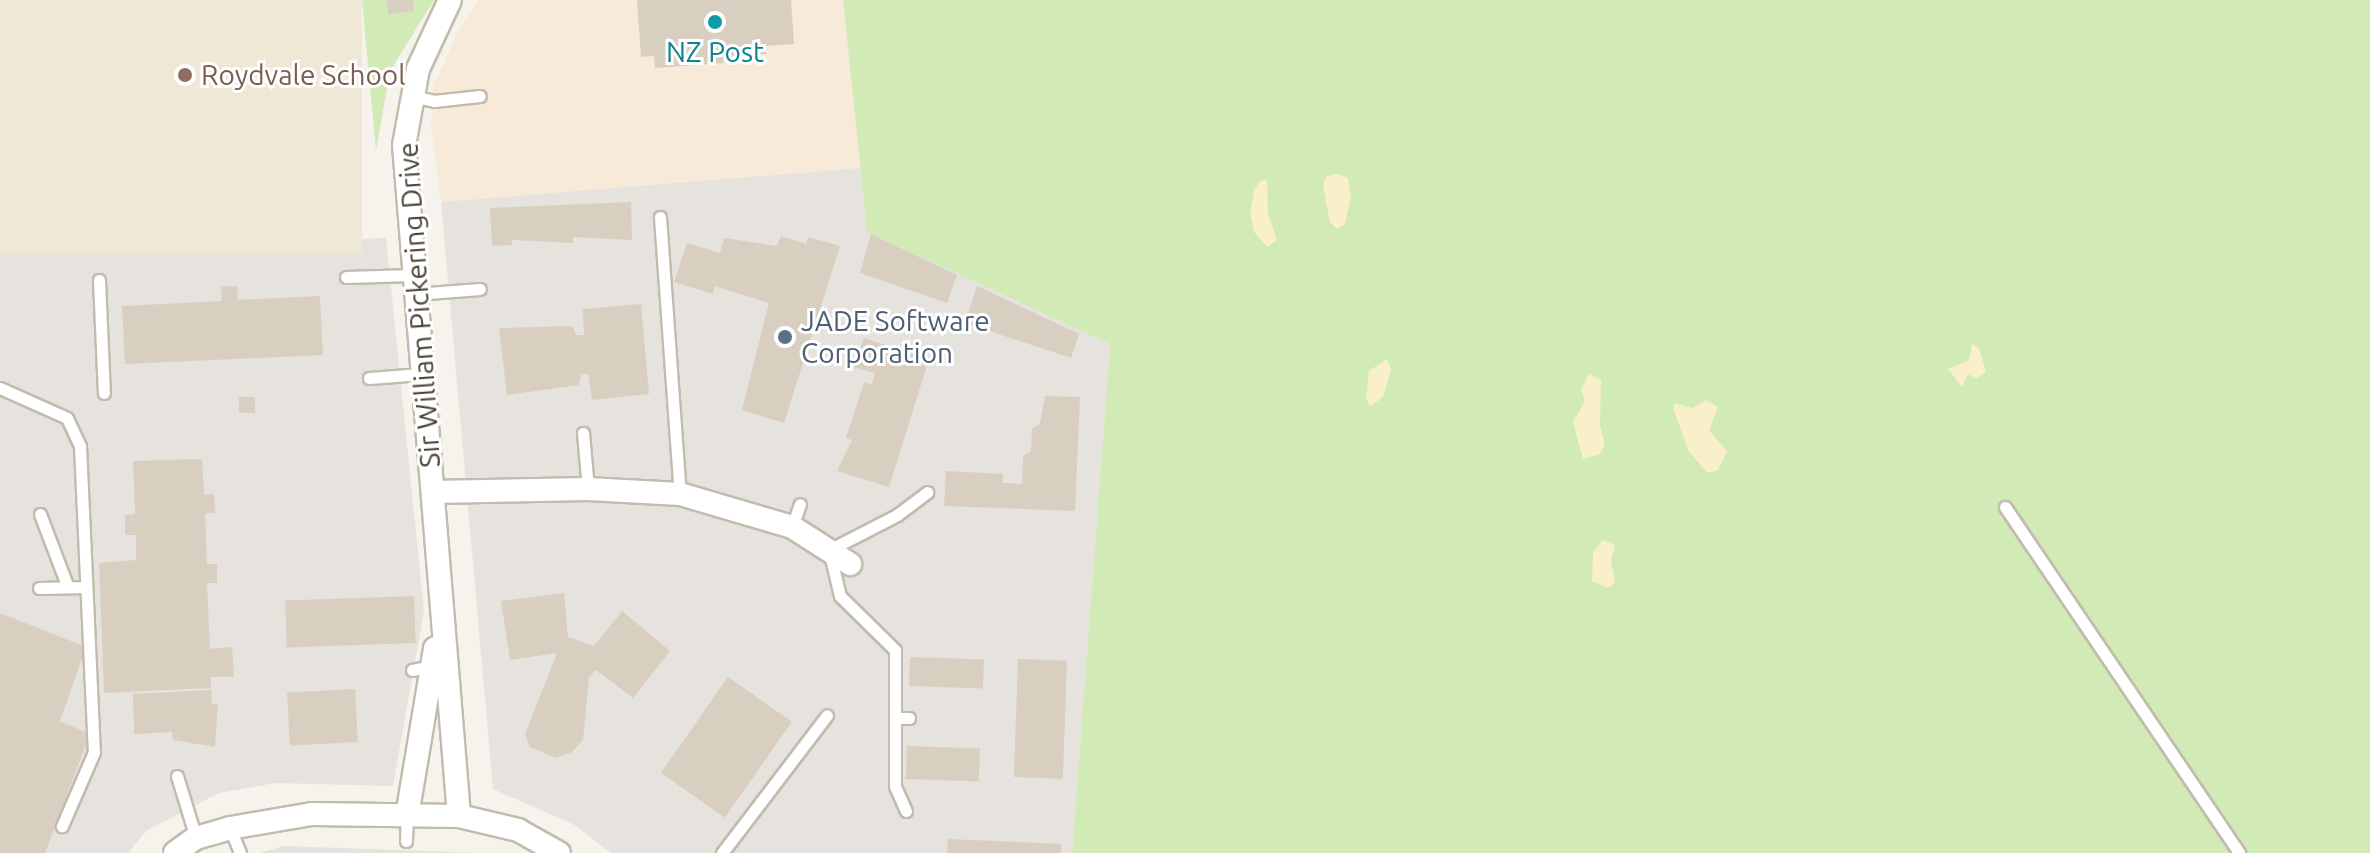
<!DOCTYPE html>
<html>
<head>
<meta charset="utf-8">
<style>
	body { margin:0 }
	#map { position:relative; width:2370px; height:853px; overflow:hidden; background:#f6f3ec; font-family:Ubuntu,sans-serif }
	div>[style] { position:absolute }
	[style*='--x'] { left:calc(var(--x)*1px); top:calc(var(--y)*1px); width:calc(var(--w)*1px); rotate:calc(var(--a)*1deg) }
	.commercial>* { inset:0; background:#f7ead8 }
	.industrial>* { inset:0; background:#e6e2dd }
	.education>* { inset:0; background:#efe8d6; transform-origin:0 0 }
	.green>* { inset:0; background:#d2eab5 }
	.sand>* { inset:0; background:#f9efc9 }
	.building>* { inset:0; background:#d8cfc1; transform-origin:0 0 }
	.roads { filter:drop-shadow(2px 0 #c2bbae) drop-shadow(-2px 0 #c2bbae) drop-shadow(0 2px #c2bbae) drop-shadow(0 -2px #c2bbae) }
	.service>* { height:11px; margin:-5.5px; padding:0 5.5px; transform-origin:5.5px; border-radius:5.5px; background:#fff }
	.minor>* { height:22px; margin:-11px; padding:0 11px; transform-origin:11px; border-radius:11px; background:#fff }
	.dots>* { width:22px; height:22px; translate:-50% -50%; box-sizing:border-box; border:4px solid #fff; border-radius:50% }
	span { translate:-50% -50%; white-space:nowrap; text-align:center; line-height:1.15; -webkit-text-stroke:6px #fff; paint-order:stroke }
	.culture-label { font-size:28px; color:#0d838f }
	.education-label { font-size:28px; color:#785e54 }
	.left { translate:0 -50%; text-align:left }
	.street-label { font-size:28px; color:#4b4439 }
	.service-label { font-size:28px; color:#4e5e75 }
</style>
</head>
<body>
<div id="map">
	<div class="commercial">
		<div style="clip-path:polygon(479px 0,843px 0,860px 168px,441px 202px,431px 124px,433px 87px,458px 32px)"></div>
	</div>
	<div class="industrial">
		<div style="clip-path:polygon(860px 168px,868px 232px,1110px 344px,1072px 853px,611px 853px,573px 824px,493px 789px,441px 202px)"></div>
		<div style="clip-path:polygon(386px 238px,424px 611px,393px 786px,276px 783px,219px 793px,146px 831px,128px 853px,0 853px,0 253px)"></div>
		<div style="clip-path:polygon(284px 846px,484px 853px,485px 853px,259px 853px)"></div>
	</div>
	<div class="education">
		<div style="left:0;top:0;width:362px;height:253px"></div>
	</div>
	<div class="green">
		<div style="clip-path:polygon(362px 0,434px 0,390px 71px,376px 151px)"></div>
		<div style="clip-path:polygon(843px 0,2370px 0,2370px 853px,1072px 853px,1110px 344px,867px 232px)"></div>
	</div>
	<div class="sand">
		<div style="clip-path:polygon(1336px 173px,1348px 178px,1351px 196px,1345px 224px,1337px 229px,1330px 222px,1323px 186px,1326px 177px)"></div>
		<div style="clip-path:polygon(1267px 180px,1268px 214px,1277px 240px,1267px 247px,1254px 232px,1250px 213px,1254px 190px,1260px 181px)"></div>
		<div style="clip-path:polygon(1972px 344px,1979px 348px,1986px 372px,1976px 379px,1968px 374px,1962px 387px,1948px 369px,1969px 360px)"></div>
		<div style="clip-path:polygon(1387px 359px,1391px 369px,1383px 397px,1370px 406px,1366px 399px,1369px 371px)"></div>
		<div style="clip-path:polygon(1589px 374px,1601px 380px,1600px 426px,1605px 445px,1600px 454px,1583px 459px,1573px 422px,1585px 401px,1581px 389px)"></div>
		<div style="clip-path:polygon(1706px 400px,1718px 407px,1709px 430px,1727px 451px,1718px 470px,1708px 473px,1689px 452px,1673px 408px,1675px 403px,1692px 408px)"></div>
		<div style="clip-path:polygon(1603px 540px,1615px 545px,1611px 561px,1615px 583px,1608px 588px,1592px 581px,1593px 552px)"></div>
	</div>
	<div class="building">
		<div style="clip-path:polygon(387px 0,413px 0,414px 11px,388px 14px)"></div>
		<div style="clip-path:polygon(637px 0,791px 0,794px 44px,765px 46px,766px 54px,723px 57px,724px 63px,655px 68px,654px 56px,641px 57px)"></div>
		<div style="clip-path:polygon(631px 202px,632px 240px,573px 237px,573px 243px,512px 240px,512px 245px,492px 246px,490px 208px)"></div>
		<div style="clip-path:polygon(871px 234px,957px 275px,947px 303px,860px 273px)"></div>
		<div style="clip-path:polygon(781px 236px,806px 244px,808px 237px,840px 246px,784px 423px,742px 410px,769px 303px,715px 286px,713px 294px,674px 282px,687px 243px,720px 253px,724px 238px,777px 246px)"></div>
		<div style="clip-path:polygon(237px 286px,238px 300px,320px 296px,323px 355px,125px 364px,122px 306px,222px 301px,221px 287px)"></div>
		<div style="clip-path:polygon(977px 286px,1079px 334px,1071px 358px,965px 323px)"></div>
		<div style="clip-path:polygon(641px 304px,649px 394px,592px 400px,588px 374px,581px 374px,579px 385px,507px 395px,499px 328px,572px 326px,576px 335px,584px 335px,583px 309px)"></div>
		<div style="clip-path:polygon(864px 338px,929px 359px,889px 487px,837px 471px,852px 440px,846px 438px,864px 382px,871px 385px,874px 378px,874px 373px,854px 367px)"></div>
		<div style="clip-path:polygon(1045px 396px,1080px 397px,1075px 511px,944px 506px,946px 471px,1003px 474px,1003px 483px,1022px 484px,1023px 456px,1031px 451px,1032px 428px,1040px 424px)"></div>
		<div style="left:255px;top:397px;width:16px;height:16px;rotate:90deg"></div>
		<div style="clip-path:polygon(202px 459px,204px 495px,214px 494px,215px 513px,205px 513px,207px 564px,217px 564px,217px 583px,207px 583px,210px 649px,232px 647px,234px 677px,211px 677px,211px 688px,104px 693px,99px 563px,136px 560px,136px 535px,125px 535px,125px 515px,135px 514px,133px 461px)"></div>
		<div style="clip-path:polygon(564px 593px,568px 637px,594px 646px,622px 611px,670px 651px,633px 698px,596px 670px,589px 677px,583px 740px,572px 752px,556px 758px,530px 747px,525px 734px,557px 653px,510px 660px,501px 601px)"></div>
		<div style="left:414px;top:596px;width:47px;height:129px;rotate:88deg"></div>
		<div style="clip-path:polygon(0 613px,86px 647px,60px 721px,90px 734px,45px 853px,0 853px)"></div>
		<div style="left:910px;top:657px;width:74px;height:29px;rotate:2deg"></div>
		<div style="left:1018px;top:659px;width:49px;height:118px;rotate:2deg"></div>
		<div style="left:728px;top:677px;width:78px;height:117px;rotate:35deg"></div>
		<div style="left:355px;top:689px;width:53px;height:68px;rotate:87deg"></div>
		<div style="clip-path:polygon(211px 690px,212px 704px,218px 704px,215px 747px,173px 740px,172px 732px,134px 734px,133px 694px)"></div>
		<div style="left:907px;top:746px;width:73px;height:33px;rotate:2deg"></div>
		<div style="clip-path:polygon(948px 839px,1061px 844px,1061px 853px,947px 853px)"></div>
	</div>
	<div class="roads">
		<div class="service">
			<div style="--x:411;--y:96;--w:24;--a:12"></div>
			<div style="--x:434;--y:101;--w:46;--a:-6.2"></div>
			<div style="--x:660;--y:217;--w:278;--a:85.9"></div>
			<div style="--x:346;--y:277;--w:67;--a:-1.7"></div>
			<div style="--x:99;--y:280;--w:113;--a:87.5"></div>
			<div style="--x:415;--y:294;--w:65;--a:-4.4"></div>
			<div style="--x:369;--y:378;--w:52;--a:-4.4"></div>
			<div style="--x:0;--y:388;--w:73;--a:24.1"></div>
			<div style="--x:67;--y:418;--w:31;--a:65"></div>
			<div style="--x:80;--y:446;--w:306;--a:87.4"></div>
			<div style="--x:94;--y:752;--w:81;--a:113.4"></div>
			<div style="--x:583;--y:433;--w:56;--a:84.9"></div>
			<div style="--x:2005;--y:507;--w:418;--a:55.9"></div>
			<div style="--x:40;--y:514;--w:76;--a:69.2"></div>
			<div style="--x:792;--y:527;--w:24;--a:-71"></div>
			<div style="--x:39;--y:588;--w:47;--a:-1.2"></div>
			<div style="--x:412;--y:670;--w:20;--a:-11"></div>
			<div style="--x:897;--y:718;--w:12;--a:0"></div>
			<div style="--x:177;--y:776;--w:65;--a:73"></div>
			<div style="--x:906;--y:811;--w:27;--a:-114"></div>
			<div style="--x:895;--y:786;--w:136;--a:-90"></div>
			<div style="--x:895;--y:650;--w:77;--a:-135.5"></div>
			<div style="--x:840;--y:596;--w:47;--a:-103.4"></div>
			<div style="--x:829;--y:550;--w:76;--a:-27.2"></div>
			<div style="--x:897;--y:515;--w:38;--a:-37"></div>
			<div style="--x:230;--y:828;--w:27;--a:68"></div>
			<div style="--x:406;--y:841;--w:25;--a:-88"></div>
			<div style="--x:722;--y:853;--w:173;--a:-52.7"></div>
		</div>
		<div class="minor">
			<div style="--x:450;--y:0;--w:76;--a:114.9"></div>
			<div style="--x:418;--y:69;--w:77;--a:100.4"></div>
			<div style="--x:404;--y:145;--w:673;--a:85.31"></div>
			<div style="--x:433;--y:492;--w:155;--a:-1.1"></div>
			<div style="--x:588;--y:489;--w:92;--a:3.1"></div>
			<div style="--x:680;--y:494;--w:117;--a:16.4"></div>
			<div style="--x:792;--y:527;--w:69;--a:32.5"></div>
			<div style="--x:407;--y:816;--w:170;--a:-80.5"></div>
			<div style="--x:175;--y:853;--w:26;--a:-36"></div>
			<div style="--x:196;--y:838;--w:35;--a:-16"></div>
			<div style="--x:230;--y:828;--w:83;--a:-9.7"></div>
			<div style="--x:312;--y:814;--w:147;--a:0.8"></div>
			<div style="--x:459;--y:816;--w:61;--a:13.3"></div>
			<div style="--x:518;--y:830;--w:47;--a:29.3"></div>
		</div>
	</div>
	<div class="dots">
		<div style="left:715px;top:22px;background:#0f9aa8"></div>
		<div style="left:185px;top:75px;background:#8d6e63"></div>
		<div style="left:785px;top:337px;background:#5c6f8a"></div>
	</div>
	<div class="culture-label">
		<span style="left:715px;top:52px">NZ Post</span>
	</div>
	<div class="education-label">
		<span class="left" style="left:201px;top:75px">Roydvale School</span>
	</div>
	<div class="street-label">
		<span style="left:419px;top:305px;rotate:-94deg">Sir William Pickering Drive</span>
	</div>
	<div class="service-label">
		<span class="left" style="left:801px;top:337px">JADE Software<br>Corporation</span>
	</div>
</div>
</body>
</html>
